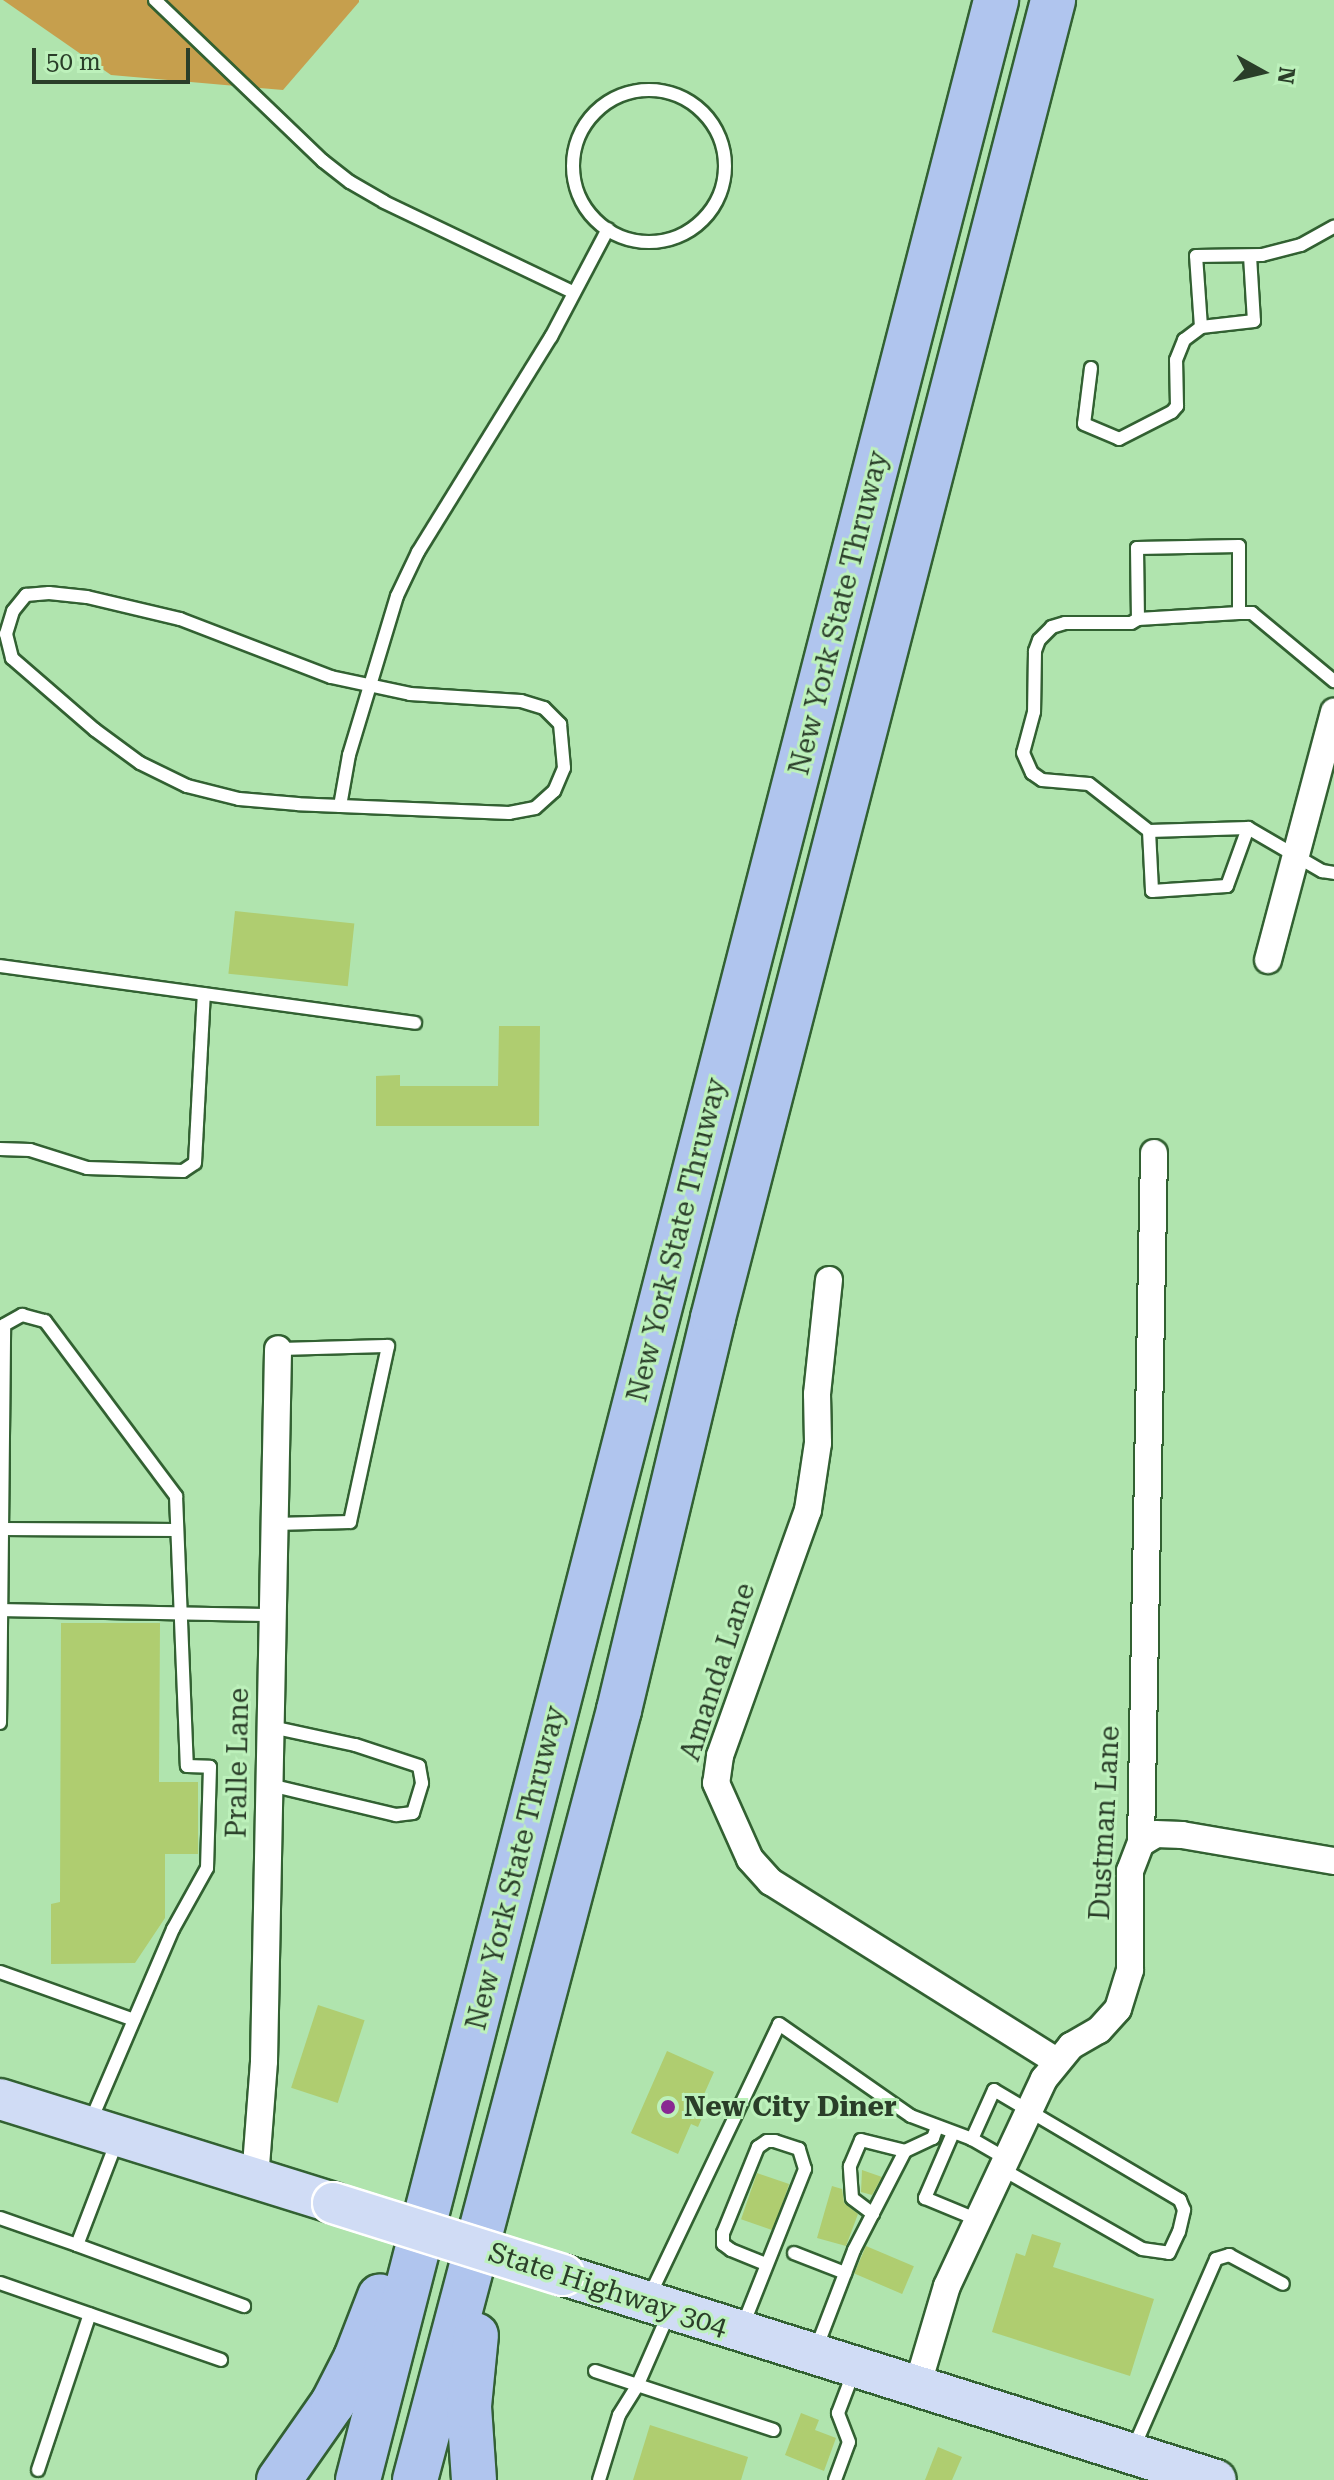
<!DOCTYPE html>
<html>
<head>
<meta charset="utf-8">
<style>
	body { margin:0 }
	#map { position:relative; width:1334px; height:2480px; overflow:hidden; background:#b0e4ae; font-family:"Roboto Serif",serif }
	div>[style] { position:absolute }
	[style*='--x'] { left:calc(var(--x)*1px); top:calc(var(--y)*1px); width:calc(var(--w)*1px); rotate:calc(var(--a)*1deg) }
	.green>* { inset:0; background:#c69f4d }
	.building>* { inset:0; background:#afcd70; transform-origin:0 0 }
	.roads { filter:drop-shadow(2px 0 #326132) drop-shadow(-2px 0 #326132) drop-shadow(0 2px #326132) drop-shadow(0 -2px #326132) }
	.lane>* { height:12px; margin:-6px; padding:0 6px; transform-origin:6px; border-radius:6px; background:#fff }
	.lane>.ring { margin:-6px; padding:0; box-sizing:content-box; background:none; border:12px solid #fff; border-radius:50% }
	.street>* { height:26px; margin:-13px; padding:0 13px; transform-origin:13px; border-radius:13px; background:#fff }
	.primary>* { height:40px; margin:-20px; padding:0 20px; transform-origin:20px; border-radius:20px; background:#d0dcf5 }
	.highway>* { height:44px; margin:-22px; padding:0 22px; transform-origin:22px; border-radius:22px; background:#b0c5ee }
	.bridges { filter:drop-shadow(2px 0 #fff) drop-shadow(-2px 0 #fff) drop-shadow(0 2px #fff) drop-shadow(0 -2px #fff) }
	.primary-bridge>* { height:40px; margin:-20px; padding:0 20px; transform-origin:20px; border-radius:20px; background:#d0dcf5 }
	.dots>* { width:22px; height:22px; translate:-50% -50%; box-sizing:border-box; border:4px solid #bdf1bb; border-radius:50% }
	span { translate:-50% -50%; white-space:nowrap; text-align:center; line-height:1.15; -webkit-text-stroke:6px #bdf1bb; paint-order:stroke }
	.street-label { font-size:28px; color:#2a3e29 }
	.poi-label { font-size:28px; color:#2a3e29; font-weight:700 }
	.left { translate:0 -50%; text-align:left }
	.north { position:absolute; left:1222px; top:32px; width:80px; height:80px; -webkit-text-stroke:6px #bdf1bb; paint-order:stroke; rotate:98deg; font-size:22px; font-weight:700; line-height:32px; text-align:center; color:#2a3e29 }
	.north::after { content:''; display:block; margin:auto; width:28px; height:36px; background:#2a3e29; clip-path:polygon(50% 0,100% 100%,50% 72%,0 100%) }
	.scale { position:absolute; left:32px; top:48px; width:158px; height:36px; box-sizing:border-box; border:4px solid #2a3e29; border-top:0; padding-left:10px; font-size:24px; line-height:28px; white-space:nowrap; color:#2a3e29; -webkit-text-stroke:6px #bdf1bb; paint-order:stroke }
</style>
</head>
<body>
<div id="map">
	<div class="green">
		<div style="clip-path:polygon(3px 0,359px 0,359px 2px,283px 90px,111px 75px)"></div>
	</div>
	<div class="building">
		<div style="left:235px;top:911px;width:120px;height:63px;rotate:6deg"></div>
		<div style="clip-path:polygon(499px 1026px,540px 1026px,539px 1126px,376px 1126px,376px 1076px,400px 1075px,400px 1086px,498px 1086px)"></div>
		<div style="clip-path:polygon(61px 1623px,160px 1623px,159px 1782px,198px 1782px,198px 1854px,165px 1854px,165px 1918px,135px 1963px,51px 1964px,51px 1904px,60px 1902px)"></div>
		<div style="left:318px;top:2005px;width:49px;height:87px;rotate:18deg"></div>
		<div style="clip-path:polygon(667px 2051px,714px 2072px,701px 2101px,708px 2104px,698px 2127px,691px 2124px,678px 2154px,631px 2133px)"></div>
		<div style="clip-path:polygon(862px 2170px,882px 2177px,872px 2195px,861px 2192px)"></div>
		<div style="left:757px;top:2173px;width:34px;height:49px;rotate:19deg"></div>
		<div style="clip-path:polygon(832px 2186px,842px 2189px,844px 2203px,858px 2214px,846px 2246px,817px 2238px)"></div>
		<div style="clip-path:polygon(1032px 2234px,1061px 2243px,1053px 2267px,1154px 2299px,1130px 2376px,992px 2332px,1016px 2253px,1025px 2256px)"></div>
		<div style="left:866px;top:2246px;width:52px;height:30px;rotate:23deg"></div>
		<div style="clip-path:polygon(801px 2413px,819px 2420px,815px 2430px,836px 2438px,824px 2471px,785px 2455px)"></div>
		<div style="clip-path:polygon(650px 2425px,748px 2457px,741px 2480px,633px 2480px)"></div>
		<div style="clip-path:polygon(938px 2447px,962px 2457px,952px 2480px,925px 2480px)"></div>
	</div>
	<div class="roads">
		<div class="lane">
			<div style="--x:155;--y:0;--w:233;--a:43.8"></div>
			<div style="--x:323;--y:161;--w:34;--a:38"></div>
			<div style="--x:350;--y:182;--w:39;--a:30"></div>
			<div style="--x:384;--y:202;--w:209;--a:25.5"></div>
			<div class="ring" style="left:573px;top:90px;width:140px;height:140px"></div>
			<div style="--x:1250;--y:256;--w:65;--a:86.5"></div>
			<div style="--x:1254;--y:321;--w:53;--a:173.5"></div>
			<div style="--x:1201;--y:327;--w:71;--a:-94"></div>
			<div style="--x:1196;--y:256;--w:66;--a:-0.9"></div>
			<div style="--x:1262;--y:255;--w:40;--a:-14.4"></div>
			<div style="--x:1301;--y:245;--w:38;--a:-29"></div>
			<div style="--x:1091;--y:368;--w:56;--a:97.1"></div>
			<div style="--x:1084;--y:424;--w:38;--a:23"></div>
			<div style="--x:1119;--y:439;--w:59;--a:-27"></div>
			<div style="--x:1172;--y:412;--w:8;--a:-50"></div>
			<div style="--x:1177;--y:406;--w:46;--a:-91.2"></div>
			<div style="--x:1176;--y:360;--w:22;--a:-68"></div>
			<div style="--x:1184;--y:340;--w:21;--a:-37"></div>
			<div style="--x:49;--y:593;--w:38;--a:6"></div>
			<div style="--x:87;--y:597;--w:96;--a:13.3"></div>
			<div style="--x:180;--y:619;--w:162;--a:21"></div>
			<div style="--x:331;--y:677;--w:81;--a:12.1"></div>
			<div style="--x:410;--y:694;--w:111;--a:3.6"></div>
			<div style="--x:521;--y:701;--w:24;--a:17"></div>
			<div style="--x:544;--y:708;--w:23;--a:45"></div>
			<div style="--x:560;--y:724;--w:44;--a:84.8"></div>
			<div style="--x:564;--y:768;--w:25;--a:113"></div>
			<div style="--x:554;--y:791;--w:25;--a:138"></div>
			<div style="--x:535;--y:808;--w:26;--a:169"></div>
			<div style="--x:509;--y:813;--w:211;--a:-177.6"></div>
			<div style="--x:298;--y:804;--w:59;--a:-175.2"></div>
			<div style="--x:239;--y:799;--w:54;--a:-166"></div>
			<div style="--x:187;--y:786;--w:52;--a:-153.9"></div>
			<div style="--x:140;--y:763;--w:56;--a:-143.7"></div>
			<div style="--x:95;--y:730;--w:110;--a:-139.1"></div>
			<div style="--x:12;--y:658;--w:25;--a:-104"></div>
			<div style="--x:6;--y:634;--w:24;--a:-73"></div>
			<div style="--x:13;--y:611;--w:21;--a:-51"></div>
			<div style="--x:26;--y:595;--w:23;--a:-5"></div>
			<div style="--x:1239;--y:613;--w:67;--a:-90"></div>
			<div style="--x:1239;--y:546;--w:102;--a:178.9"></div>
			<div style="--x:1137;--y:548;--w:71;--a:89.2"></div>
			<div style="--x:1138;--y:619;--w:101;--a:-3.4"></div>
			<div style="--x:1239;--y:613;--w:13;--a:0"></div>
			<div style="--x:1252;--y:613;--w:107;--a:39.7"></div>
			<div style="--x:1138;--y:619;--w:8;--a:150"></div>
			<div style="--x:1131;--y:623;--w:66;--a:180"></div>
			<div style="--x:1065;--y:623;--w:14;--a:163"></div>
			<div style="--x:1052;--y:627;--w:18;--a:135"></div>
			<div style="--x:1039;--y:640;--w:12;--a:110"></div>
			<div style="--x:1035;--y:651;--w:61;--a:90.9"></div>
			<div style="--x:1034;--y:712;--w:42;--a:105"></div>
			<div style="--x:1023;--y:753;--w:22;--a:66"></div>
			<div style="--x:1032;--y:773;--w:12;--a:35"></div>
			<div style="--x:1042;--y:780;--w:47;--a:4.9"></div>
			<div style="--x:1089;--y:784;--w:76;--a:38.1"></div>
			<div style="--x:1149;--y:831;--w:99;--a:-1.7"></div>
			<div style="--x:1248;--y:828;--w:86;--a:30.2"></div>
			<div style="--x:1322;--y:871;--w:12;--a:9"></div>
			<div style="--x:340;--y:806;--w:52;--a:-80"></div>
			<div style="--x:349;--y:755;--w:166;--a:-73.2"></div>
			<div style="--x:397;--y:596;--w:49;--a:-64.5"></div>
			<div style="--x:418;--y:552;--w:253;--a:-58.3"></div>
			<div style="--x:551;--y:337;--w:122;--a:-62.2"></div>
			<div style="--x:1149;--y:831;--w:60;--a:87.1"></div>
			<div style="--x:1152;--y:891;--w:75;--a:-3.8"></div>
			<div style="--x:1227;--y:886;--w:62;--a:-70.1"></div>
			<div style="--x:0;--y:966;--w:419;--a:7.8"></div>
			<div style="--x:0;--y:1149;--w:30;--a:2"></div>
			<div style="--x:30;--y:1150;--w:60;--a:17.5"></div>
			<div style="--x:87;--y:1168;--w:96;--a:1.8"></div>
			<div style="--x:183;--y:1171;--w:14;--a:-34"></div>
			<div style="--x:195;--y:1163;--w:169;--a:-87"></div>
			<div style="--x:275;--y:1524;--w:75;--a:-1.5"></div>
			<div style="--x:350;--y:1522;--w:180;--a:-77.8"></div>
			<div style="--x:388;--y:1346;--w:110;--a:178.4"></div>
			<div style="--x:2;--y:1529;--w:175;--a:0.3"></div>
			<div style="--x:1;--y:1610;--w:272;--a:1.1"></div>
			<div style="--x:0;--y:1723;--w:398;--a:-89.4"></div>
			<div style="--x:4;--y:1325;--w:21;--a:-29"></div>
			<div style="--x:22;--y:1315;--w:24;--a:15"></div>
			<div style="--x:45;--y:1321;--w:219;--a:53.2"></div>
			<div style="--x:176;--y:1496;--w:270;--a:87.7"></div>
			<div style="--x:187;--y:1766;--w:23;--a:2"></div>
			<div style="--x:210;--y:1767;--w:101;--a:91.7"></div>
			<div style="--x:207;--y:1868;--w:70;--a:119.1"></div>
			<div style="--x:173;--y:1929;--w:208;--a:113.2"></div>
			<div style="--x:270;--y:1785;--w:130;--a:13.4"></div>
			<div style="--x:396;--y:1815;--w:17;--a:-7"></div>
			<div style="--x:413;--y:1813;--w:31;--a:-73"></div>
			<div style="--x:422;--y:1783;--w:17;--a:-100"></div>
			<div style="--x:419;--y:1766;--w:67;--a:-161.8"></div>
			<div style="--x:355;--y:1745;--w:86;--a:-167.9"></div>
			<div style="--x:0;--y:1972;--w:142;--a:19.7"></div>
			<div style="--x:953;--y:2133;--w:71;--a:113.3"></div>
			<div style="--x:925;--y:2198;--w:57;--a:22.5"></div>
			<div style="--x:1002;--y:2169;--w:161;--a:29.7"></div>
			<div style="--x:1142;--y:2249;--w:27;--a:8"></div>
			<div style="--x:1169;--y:2253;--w:23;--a:-65"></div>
			<div style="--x:1179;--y:2232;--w:23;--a:-77"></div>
			<div style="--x:1184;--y:2210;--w:11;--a:-112"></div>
			<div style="--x:1180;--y:2200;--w:216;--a:-149.4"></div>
			<div style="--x:994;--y:2090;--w:54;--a:114.2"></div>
			<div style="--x:972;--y:2139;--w:39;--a:30"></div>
			<div style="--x:873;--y:2214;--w:26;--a:-143"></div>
			<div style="--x:852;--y:2198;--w:32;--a:-94"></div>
			<div style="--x:850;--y:2166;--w:28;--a:-67"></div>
			<div style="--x:861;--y:2140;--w:45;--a:14"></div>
			<div style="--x:0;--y:2218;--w:82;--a:19.3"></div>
			<div style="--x:77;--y:2245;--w:111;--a:-69"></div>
			<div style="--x:77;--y:2245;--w:178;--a:20.1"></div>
			<div style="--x:794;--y:2253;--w:55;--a:21.4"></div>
			<div style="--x:0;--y:2283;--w:234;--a:19.2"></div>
			<div style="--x:649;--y:2297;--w:302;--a:-64.5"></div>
			<div style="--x:779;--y:2024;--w:161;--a:34.9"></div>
			<div style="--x:911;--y:2116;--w:65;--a:20.7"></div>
			<div style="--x:743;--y:2325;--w:168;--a:-68.3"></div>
			<div style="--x:805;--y:2169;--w:21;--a:-107"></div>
			<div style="--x:799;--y:2149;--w:25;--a:-162"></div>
			<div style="--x:775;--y:2141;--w:8;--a:180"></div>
			<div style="--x:767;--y:2141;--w:11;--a:146"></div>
			<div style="--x:758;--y:2147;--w:93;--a:112.1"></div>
			<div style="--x:723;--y:2233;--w:11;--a:90"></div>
			<div style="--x:723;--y:2244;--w:10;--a:37"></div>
			<div style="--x:731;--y:2250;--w:37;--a:22"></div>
			<div style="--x:816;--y:2349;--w:106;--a:-69"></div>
			<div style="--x:854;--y:2250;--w:111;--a:-62.7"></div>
			<div style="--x:905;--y:2151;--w:31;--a:-25"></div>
			<div style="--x:933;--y:2138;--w:12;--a:-70"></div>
			<div style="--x:595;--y:2371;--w:188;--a:18.3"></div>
			<div style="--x:1134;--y:2447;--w:205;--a:-66.4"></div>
			<div style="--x:1216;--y:2259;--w:14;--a:-17"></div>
			<div style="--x:1229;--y:2255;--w:61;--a:28.2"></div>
			<div style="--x:38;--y:2470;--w:164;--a:-71.6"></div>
			<div style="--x:599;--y:2480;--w:68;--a:-72.9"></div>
			<div style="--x:619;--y:2415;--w:36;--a:-58"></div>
			<div style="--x:638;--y:2384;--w:77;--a:-66.4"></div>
			<div style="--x:835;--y:2480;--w:40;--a:-69.8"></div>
			<div style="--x:849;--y:2442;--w:31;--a:-111"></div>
			<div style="--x:838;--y:2413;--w:45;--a:-69.1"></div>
		</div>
		<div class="street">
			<div style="--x:1268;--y:960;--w:257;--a:-75.1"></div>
			<div style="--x:829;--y:1280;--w:115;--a:96"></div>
			<div style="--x:817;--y:1394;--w:49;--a:88.8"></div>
			<div style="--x:818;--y:1443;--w:68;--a:98.5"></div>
			<div style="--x:808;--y:1510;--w:261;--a:109.7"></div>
			<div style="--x:720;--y:1756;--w:27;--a:98"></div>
			<div style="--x:716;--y:1783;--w:83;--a:65.9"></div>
			<div style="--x:750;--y:1859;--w:31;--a:48"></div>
			<div style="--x:771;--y:1882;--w:337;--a:32.1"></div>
			<div style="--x:1141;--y:1843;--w:17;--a:-31"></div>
			<div style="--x:1156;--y:1834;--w:26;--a:2"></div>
			<div style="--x:1182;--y:1835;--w:154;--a:9.7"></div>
			<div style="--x:255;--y:2179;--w:118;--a:-85.6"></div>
			<div style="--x:264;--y:2061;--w:712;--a:-88.87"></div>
			<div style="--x:917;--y:2387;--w:105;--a:-73.5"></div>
			<div style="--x:947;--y:2286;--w:229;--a:-64.9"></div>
			<div style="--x:1044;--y:2079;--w:43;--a:-50.7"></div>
			<div style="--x:1071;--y:2046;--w:32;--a:-30"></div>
			<div style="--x:1099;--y:2030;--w:28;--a:-48"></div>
			<div style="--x:1118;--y:2009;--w:41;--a:-72.9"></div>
			<div style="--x:1130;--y:1970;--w:99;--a:-90"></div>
			<div style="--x:1130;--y:1871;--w:30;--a:-69"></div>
			<div style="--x:1141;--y:1843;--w:690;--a:-88.92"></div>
		</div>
		<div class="primary">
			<div style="--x:0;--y:2099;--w:349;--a:17.3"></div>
			<div style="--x:563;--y:2275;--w:684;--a:17.43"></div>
		</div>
		<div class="highway">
			<div style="--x:279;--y:2480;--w:94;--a:-55"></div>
			<div style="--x:333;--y:2403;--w:51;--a:-62.9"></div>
			<div style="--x:356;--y:2358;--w:66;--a:-68.8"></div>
			<div style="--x:358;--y:2480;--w:2561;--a:-75.57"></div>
			<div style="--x:415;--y:2480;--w:797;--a:-75.16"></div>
			<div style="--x:619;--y:1710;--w:403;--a:-76.5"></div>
			<div style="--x:713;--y:1318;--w:1361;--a:-75.53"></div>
			<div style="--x:474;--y:2480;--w:74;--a:-93.9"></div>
			<div style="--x:469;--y:2406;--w:71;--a:-84.4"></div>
		</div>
	</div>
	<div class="bridges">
		<div class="primary-bridge">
			<div style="--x:333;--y:2203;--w:241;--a:17.4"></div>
		</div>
	</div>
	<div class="dots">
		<div style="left:668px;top:2107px;background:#892992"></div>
	</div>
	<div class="street-label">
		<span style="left:839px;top:613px;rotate:-76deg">New York State Thruway</span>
		<span style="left:677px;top:1240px;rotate:-76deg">New York State Thruway</span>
		<span style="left:718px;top:1672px;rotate:-72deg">Amanda Lane</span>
		<span style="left:238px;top:1763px;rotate:-89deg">Pralle Lane</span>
		<span style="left:1105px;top:1823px;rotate:-87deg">Dustman Lane</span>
		<span style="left:516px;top:1868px;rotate:-76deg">New York State Thruway</span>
		<span style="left:608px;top:2290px;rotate:18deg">State Highway 304</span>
	</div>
	<div class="poi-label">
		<span class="left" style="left:684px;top:2107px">New City Diner</span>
	</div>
	<div class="north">N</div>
	<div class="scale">50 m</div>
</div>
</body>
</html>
